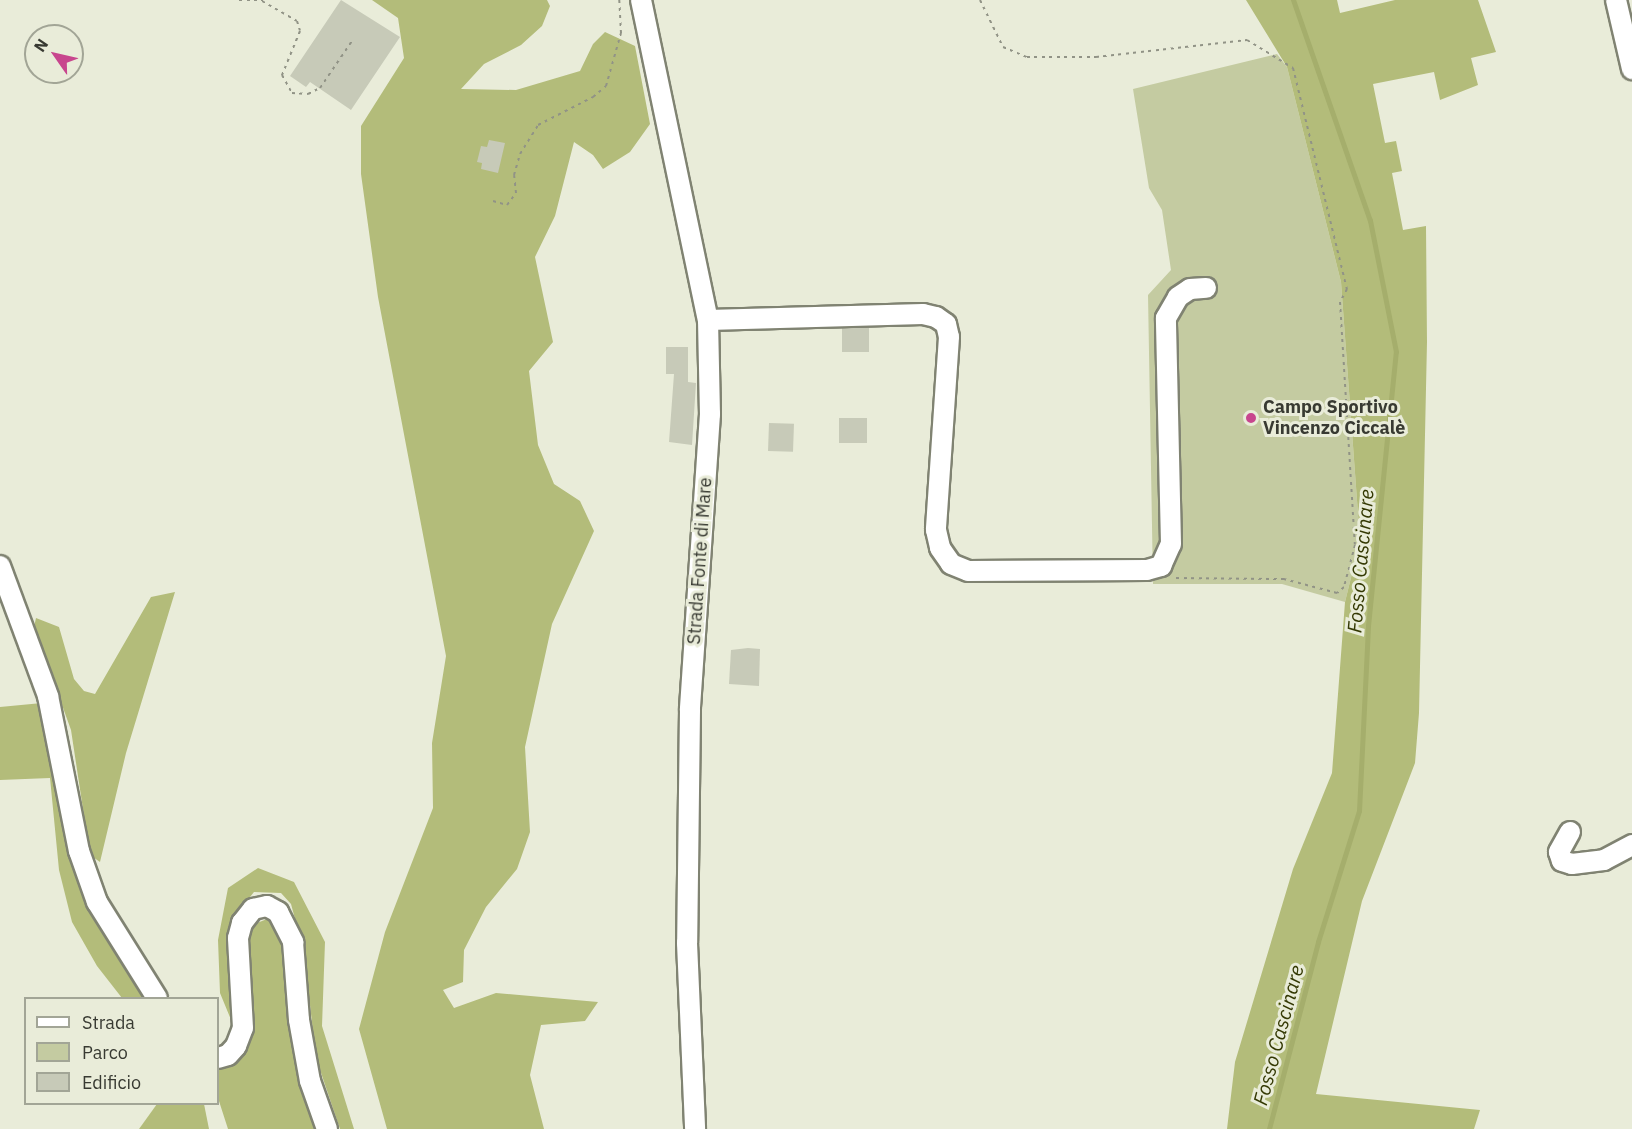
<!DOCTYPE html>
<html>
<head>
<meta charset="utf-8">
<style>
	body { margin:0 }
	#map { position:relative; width:1632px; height:1129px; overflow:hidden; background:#e9ecd9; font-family:"IBM Plex Sans",sans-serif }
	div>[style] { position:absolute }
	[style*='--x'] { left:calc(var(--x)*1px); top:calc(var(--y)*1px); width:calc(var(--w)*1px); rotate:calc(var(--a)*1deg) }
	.green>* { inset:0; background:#c4cba1 }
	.forest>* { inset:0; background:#b3bc7a }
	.stream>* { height:4.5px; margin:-2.25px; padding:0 2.25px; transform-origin:2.25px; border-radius:2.25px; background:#a5ae6c }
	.building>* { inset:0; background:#c7cab8; transform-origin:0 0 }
	.path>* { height:2px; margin-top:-1px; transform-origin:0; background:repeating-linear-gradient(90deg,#919386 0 3px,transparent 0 7.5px) }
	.roads { filter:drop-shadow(2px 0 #808372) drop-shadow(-2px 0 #808372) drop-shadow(0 2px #808372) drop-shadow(0 -2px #808372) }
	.minor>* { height:20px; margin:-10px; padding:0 10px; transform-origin:10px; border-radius:10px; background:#fff }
	.dots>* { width:16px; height:16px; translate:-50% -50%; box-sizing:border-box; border:3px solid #e9ecd9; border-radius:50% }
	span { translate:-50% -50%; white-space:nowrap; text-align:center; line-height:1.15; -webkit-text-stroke:6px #e9ecd9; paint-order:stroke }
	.poi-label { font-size:18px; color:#383a32; font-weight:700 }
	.left { translate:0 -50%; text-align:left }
	.street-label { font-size:18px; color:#383a32 }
	.water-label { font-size:20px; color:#343903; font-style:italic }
	.legend { position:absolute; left:24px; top:997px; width:195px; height:108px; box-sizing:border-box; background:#e9ecd9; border:2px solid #a2a596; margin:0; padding:8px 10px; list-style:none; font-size:18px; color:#383a32 }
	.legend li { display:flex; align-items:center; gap:12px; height:30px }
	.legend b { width:30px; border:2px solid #a2a596 }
	.north { position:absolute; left:24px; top:24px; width:60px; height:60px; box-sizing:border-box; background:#e9ecd9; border:2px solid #a2a596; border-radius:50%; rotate:304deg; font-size:16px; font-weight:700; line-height:24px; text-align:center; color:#383a32 }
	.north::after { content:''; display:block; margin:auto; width:21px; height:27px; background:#c8468e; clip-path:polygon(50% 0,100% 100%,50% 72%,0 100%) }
</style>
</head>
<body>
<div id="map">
	<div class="green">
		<div style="clip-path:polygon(1277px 54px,1287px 67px,1341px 282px,1360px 541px,1345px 602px,1282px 584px,1153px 584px,1148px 295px,1171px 270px,1162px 210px,1149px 188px,1133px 89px)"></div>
	</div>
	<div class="forest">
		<div style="clip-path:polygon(372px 0,547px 0,550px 6px,542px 26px,521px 45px,484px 64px,461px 89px,516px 90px,580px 71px,593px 44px,605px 32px,635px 46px,650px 124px,630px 152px,603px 169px,593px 155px,574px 142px,555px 216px,535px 257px,553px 342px,529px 371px,538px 445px,554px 484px,580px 501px,594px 531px,552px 624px,525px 747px,530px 832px,517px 869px,486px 907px,464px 950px,463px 982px,443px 990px,454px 1008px,496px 993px,598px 1002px,585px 1021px,541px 1025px,530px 1075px,544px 1129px,387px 1129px,359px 1029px,385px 932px,433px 808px,432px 743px,446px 656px,378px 297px,361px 174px,361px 126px,404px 58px,398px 18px)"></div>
		<div style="clip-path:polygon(1246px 0,1337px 0,1340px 13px,1395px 0,1478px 0,1496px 52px,1471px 58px,1478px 85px,1440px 100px,1434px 72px,1373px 84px,1385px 143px,1396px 141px,1402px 171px,1392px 173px,1403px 230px,1426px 226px,1427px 342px,1419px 713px,1415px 763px,1362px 901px,1316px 1094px,1480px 1110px,1474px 1129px,1227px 1129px,1235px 1062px,1293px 869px,1332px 773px,1345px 602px,1360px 541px,1341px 282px,1287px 67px)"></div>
		<div style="clip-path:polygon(175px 592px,126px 753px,100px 862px,90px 855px,71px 730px,34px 627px,36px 618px,59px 627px,74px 679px,84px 691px,95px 694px,151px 597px)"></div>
		<div style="clip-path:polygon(42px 703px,72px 853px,148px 998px,122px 998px,97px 966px,72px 922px,59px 870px,50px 778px,0 780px,0 707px)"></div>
		<div style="clip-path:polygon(258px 868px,294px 882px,325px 942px,322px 1026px,354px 1129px,340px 1129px,316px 1058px,304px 952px,291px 904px,281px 893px,254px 892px,233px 918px,228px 943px,234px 1027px,220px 993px,218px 940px,228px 888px)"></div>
		<div style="clip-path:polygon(267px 919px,277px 923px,283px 934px,290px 1032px,317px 1129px,228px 1129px,218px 1098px,218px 1070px,230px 1064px,246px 1046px,253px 1024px,246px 954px,249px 935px,257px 923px)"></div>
		<div style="clip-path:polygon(157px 1104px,204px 1104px,209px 1129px,139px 1129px)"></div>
	</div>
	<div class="stream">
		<div style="--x:1269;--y:1129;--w:193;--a:-75.3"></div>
		<div style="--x:1318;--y:942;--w:137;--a:-72.6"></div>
		<div style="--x:1359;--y:811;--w:185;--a:-87.2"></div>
		<div style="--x:1368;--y:626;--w:275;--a:-84.2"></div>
		<div style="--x:1396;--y:352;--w:134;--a:-101.2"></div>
		<div style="--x:1370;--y:221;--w:234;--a:-109.2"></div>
	</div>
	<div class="building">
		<div style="clip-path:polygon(341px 0,400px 37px,351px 110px,310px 82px,306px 87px,290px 76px)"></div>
		<div style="clip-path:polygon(489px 140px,505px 143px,498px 173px,481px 169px,482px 163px,477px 162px,481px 146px,487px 147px)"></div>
		<div style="left:842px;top:328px;width:27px;height:24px"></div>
		<div style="clip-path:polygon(666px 347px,688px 347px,688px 382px,696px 383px,692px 445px,669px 442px,674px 374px,666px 374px)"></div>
		<div style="left:839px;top:418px;width:28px;height:25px"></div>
		<div style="left:769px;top:423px;width:25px;height:28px;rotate:2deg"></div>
		<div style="clip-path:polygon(748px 648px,760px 649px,759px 686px,729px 684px,731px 650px)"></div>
	</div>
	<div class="path">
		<div style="--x:239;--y:0;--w:24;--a:0"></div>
		<div style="--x:980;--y:0;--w:52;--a:63.9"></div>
		<div style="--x:1003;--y:47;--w:26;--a:23"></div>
		<div style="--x:1027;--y:57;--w:69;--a:0"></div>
		<div style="--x:1096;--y:57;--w:152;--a:-6.4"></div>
		<div style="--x:1247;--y:40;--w:54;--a:31.3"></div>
		<div style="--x:1293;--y:68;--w:228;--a:76.3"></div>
		<div style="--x:1347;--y:289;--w:15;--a:118"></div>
		<div style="--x:1340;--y:302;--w:243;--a:86.5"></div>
		<div style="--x:1355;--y:545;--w:43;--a:104.7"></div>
		<div style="--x:1344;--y:587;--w:9;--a:139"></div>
		<div style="--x:1337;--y:593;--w:55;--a:-165.2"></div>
		<div style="--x:1284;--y:579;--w:110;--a:-179.5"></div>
		<div style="--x:262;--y:1;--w:40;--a:29.7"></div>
		<div style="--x:297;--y:21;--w:10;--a:73"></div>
		<div style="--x:300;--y:31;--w:48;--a:112.2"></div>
		<div style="--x:282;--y:75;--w:21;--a:61"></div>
		<div style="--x:292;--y:93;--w:16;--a:4"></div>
		<div style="--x:308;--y:94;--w:13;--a:-27"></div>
		<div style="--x:320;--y:88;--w:57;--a:-55.8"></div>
		<div style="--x:493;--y:201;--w:15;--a:16"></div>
		<div style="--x:507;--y:205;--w:15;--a:-53"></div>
		<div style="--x:516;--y:193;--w:18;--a:-96"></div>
		<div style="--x:514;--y:175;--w:22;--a:-74"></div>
		<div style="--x:520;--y:154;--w:34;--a:-58"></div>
		<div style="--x:538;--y:125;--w:62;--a:-27"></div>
		<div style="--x:593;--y:97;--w:17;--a:-40"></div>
		<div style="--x:606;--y:86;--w:55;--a:-74.2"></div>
		<div style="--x:621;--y:33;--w:33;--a:-93"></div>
	</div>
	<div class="roads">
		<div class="minor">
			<div style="--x:641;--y:0;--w:327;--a:78.2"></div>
			<div style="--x:708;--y:320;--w:94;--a:88.8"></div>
			<div style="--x:710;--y:414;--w:297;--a:93.9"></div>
			<div style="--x:690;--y:710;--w:233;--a:90.7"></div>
			<div style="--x:687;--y:943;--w:186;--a:87.5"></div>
			<div style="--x:1616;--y:0;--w:71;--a:76.9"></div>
			<div style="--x:708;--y:320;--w:215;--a:-1.6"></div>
			<div style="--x:923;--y:314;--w:13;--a:13"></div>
			<div style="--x:936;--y:317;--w:12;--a:35"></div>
			<div style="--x:946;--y:324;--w:13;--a:77"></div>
			<div style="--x:949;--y:337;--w:193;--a:93.9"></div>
			<div style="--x:936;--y:530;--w:18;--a:77"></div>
			<div style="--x:940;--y:548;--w:19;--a:55"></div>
			<div style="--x:951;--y:564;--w:18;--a:22"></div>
			<div style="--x:968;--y:571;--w:179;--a:-0.3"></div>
			<div style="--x:1147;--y:570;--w:15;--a:-16"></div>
			<div style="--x:1161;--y:566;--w:24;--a:-66"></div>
			<div style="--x:1171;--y:544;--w:226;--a:-91.3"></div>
			<div style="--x:1166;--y:318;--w:24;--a:-60"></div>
			<div style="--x:1178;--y:297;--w:14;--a:-34"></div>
			<div style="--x:1190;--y:289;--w:16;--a:-4"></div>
			<div style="--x:0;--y:566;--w:139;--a:69.7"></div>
			<div style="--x:48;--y:696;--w:158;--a:78.7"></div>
			<div style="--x:79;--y:851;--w:54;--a:70.6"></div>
			<div style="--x:97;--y:902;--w:113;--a:58"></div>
			<div style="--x:1570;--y:832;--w:23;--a:119"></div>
			<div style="--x:1559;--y:852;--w:9;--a:72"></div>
			<div style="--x:1562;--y:861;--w:10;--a:17"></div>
			<div style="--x:1572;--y:864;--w:32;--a:-7"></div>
			<div style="--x:1604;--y:860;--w:32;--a:-28"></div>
			<div style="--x:218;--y:1058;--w:10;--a:-17"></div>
			<div style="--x:228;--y:1055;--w:12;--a:-48"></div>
			<div style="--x:236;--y:1046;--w:19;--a:-69"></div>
			<div style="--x:243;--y:1028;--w:90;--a:-93.2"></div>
			<div style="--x:238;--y:938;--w:16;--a:-75"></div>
			<div style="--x:242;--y:923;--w:18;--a:-52"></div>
			<div style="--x:253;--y:909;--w:14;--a:-12"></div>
			<div style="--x:267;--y:906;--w:13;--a:29"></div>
			<div style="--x:278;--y:912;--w:34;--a:63"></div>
			<div style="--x:293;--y:942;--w:78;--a:85.6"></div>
			<div style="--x:299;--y:1020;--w:62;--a:79.8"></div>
			<div style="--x:310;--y:1081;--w:51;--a:70.5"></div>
		</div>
	</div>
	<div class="dots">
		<div style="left:1251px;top:418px;background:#c8468e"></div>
	</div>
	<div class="poi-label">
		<span class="left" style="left:1263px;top:418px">Campo Sportivo<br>Vincenzo Ciccalè</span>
	</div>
	<div class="street-label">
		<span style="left:700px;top:561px;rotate:-86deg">Strada Fonte di Mare</span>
	</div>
	<div class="water-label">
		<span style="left:1360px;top:561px;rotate:-85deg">Fosso Cascinare</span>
		<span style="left:1278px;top:1035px;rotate:-75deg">Fosso Cascinare</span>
	</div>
	<ul class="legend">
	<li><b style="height:8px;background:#fff"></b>Strada</li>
	<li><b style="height:16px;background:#c4cba1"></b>Parco</li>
	<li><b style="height:16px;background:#c7cab8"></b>Edificio</li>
	</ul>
	<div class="north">N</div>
</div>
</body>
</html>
